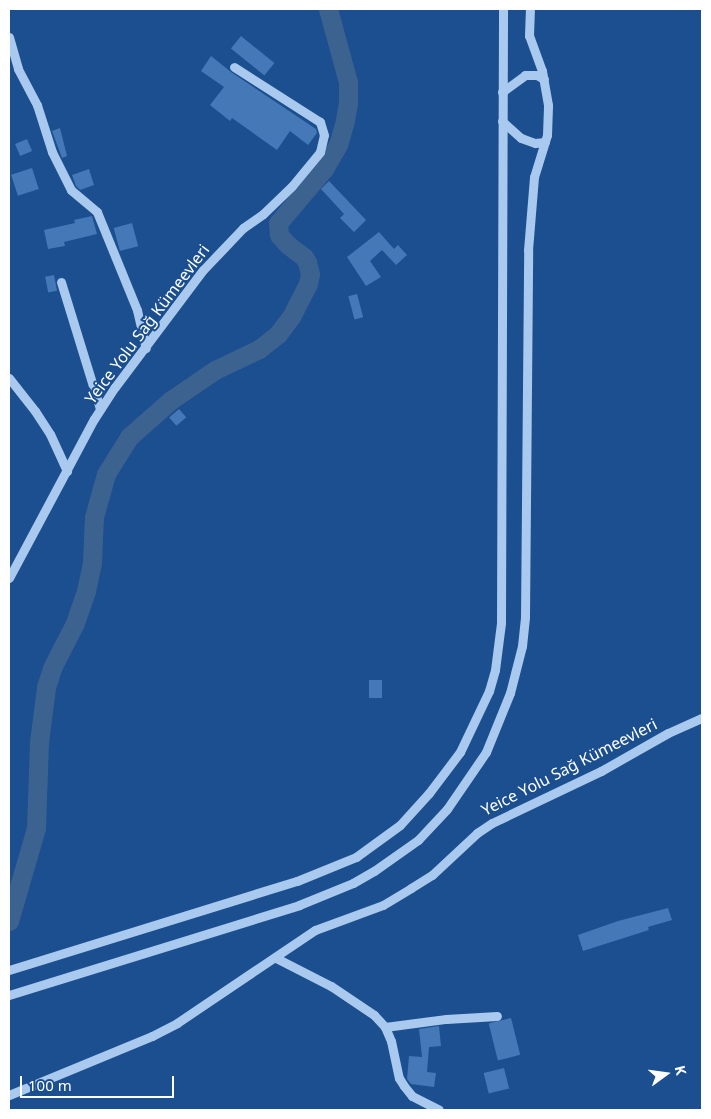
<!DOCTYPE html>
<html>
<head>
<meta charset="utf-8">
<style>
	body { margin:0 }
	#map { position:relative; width:711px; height:1119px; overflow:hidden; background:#1b4f8f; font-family:"Noto Sans",sans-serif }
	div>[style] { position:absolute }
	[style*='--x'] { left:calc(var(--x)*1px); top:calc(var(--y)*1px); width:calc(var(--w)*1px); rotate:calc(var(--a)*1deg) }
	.river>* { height:19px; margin:-9.5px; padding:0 9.5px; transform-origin:9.5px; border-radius:9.5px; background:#3c6290 }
	.building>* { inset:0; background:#4478b7; transform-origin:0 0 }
	.minor>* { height:9px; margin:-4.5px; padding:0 4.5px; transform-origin:4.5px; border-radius:4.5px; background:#a9c9ee }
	span { translate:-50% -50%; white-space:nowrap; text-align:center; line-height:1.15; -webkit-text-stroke:4px #1b4f8f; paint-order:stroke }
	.street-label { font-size:16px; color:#fff }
	.frame { position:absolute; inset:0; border:10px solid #fff; pointer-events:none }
	.north { position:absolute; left:641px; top:1049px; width:50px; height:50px; -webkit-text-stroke:4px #1b4f8f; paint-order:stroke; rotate:76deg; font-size:14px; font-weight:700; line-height:20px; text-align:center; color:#fff }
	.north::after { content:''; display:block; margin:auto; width:18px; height:22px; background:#fff; clip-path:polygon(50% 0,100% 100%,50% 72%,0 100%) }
	.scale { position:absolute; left:20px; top:1076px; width:154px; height:22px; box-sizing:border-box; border:2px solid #fff; border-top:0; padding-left:6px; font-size:15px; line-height:18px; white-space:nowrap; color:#fff; -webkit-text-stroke:4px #1b4f8f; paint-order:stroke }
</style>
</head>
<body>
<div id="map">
	<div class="river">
		<div style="--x:9;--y:921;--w:97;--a:-73.8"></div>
		<div style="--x:36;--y:828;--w:86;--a:-88"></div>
		<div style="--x:39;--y:742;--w:55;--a:-82.7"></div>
		<div style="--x:46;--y:687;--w:20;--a:-72"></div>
		<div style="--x:52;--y:668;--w:51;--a:-62.9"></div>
		<div style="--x:75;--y:623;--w:34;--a:-71"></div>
		<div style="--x:86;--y:591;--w:30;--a:-78"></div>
		<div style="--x:92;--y:562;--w:45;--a:-87.5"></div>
		<div style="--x:94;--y:517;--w:45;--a:-74.4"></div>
		<div style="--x:106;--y:474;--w:44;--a:-58.1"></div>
		<div style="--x:129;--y:437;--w:56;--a:-41.4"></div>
		<div style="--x:171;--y:400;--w:53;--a:-34.3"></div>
		<div style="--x:215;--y:370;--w:49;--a:-25.5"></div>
		<div style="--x:259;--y:349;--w:24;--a:-38"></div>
		<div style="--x:278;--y:334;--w:21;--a:-53"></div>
		<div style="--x:291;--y:317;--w:37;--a:-63"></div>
		<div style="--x:308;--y:284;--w:10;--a:-79"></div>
		<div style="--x:310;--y:274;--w:12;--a:-104"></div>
		<div style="--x:307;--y:262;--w:6;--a:-121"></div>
		<div style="--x:304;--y:257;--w:20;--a:-143"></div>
		<div style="--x:288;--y:245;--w:13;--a:-132"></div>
		<div style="--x:279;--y:235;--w:12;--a:-95"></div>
		<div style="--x:278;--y:223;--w:71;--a:-49.6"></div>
		<div style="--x:324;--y:169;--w:28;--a:-60"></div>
		<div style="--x:338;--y:145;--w:26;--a:-74"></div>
		<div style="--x:345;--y:120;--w:17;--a:-80"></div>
		<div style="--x:348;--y:103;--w:21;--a:-90"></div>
		<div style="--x:348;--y:82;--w:76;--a:-105.3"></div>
	</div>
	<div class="building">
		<div style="left:241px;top:36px;width:43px;height:16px;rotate:39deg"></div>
		<div style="clip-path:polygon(211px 56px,231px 72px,316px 129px,317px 133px,308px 145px,290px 131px,277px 150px,232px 118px,230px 121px,210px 105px,224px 87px,201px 71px)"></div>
		<div style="clip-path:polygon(60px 128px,67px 156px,62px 158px,52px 131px)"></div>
		<div style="left:27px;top:139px;width:13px;height:13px;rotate:67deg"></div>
		<div style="left:32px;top:168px;width:22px;height:22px;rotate:72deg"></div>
		<div style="clip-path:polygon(89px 169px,94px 185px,80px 190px,76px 186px,72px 175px)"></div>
		<div style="clip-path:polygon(329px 181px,366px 220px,354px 232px,340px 218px,344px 214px,321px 189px)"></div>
		<div style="clip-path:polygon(92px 216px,97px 234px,64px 242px,65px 246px,48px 249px,44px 230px,75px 223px,74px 220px)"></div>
		<div style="left:132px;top:223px;width:24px;height:19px;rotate:75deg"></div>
		<div style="clip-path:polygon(379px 232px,394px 249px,398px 245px,407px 255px,396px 265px,382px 250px,370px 261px,381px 277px,366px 286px,347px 257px)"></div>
		<div style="left:54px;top:275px;width:16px;height:9px;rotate:79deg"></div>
		<div style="left:357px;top:294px;width:24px;height:9px;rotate:75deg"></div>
		<div style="left:179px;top:409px;width:11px;height:13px;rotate:49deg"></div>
		<div style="left:369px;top:680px;width:13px;height:18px"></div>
		<div style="clip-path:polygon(668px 908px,672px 920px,648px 927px,649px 930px,583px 951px,578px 935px,618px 921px)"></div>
		<div style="left:511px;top:1018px;width:38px;height:23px;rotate:76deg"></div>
		<div style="clip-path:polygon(439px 1026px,441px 1046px,429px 1047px,427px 1072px,436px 1073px,434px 1087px,411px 1084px,407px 1079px,409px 1056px,422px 1057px,419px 1029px)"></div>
		<div style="left:504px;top:1068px;width:21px;height:21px;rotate:76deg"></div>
	</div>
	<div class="minor">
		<div style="--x:9;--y:37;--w:33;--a:74"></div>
		<div style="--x:18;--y:69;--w:41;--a:62.2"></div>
		<div style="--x:37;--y:105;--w:49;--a:72.3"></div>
		<div style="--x:52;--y:152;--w:42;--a:63.4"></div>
		<div style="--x:71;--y:190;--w:34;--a:40"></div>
		<div style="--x:97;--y:212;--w:106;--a:67.8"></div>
		<div style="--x:137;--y:310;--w:39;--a:77"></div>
		<div style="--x:502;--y:92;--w:29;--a:-36"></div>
		<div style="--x:525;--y:75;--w:12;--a:0"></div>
		<div style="--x:537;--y:75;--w:8;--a:30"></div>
		<div style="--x:502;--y:121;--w:25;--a:42"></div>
		<div style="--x:521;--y:138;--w:15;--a:20"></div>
		<div style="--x:535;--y:143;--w:10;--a:-6"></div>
		<div style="--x:61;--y:282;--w:133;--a:72.9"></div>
		<div style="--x:9;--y:378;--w:42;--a:51.8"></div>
		<div style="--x:35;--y:411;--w:27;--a:57"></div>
		<div style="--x:50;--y:434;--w:41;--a:65.3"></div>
		<div style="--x:9;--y:578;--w:180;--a:-61.9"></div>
		<div style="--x:94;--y:419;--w:38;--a:-57"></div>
		<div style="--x:115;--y:387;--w:146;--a:-53.1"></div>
		<div style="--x:203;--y:270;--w:58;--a:-46.4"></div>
		<div style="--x:243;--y:228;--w:24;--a:-35"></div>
		<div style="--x:263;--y:214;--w:40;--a:-44"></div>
		<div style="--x:292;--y:186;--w:44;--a:-50.5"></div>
		<div style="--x:320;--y:152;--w:17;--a:-77"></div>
		<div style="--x:324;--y:135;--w:14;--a:-107"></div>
		<div style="--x:320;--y:122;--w:102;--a:-147.4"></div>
		<div style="--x:276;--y:958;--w:62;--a:27"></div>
		<div style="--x:331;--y:986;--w:52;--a:34"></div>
		<div style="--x:374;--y:1015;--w:16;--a:47"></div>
		<div style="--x:385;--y:1027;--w:15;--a:67"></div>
		<div style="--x:391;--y:1041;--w:38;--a:78"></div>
		<div style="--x:399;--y:1078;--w:9;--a:58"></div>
		<div style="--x:404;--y:1086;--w:13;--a:51"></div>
		<div style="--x:412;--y:1096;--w:30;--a:27"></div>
		<div style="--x:9;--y:970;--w:301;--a:-17.2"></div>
		<div style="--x:297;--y:881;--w:64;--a:-22.1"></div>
		<div style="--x:356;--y:857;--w:54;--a:-36"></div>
		<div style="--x:400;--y:825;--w:43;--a:-47.8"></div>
		<div style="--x:429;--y:793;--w:51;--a:-52.9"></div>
		<div style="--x:460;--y:752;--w:68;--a:-64.6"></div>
		<div style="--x:489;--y:691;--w:22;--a:-74"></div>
		<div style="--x:495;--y:670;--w:47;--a:-82.7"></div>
		<div style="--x:501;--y:623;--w:614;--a:-89.81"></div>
		<div style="--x:9;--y:995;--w:304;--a:-17.2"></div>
		<div style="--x:299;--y:905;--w:58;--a:-22.2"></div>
		<div style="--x:353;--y:883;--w:24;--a:-30"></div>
		<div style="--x:374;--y:871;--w:54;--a:-35.2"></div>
		<div style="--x:418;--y:840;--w:42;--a:-46.9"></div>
		<div style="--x:447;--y:809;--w:69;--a:-55.6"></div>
		<div style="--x:486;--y:752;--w:64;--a:-67.9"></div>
		<div style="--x:510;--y:693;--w:49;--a:-75.7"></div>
		<div style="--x:522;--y:646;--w:29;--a:-84"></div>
		<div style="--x:525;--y:617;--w:367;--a:-89.5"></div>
		<div style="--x:528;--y:250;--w:73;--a:-85.3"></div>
		<div style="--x:534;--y:177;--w:44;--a:-72.8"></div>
		<div style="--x:547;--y:135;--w:30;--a:-88"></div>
		<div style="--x:548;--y:105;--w:35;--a:-100"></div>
		<div style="--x:542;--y:71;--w:37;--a:-110"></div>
		<div style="--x:529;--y:36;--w:27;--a:-88"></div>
		<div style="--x:385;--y:1027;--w:62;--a:-7.5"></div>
		<div style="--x:446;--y:1019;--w:51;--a:-3.4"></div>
		<div style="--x:9;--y:1095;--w:155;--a:-22.4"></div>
		<div style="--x:152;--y:1036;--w:28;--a:-27"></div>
		<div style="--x:177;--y:1023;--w:166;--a:-34"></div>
		<div style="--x:315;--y:930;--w:72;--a:-20.2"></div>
		<div style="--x:383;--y:905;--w:33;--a:-31"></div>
		<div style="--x:411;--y:888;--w:25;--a:-32"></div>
		<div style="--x:432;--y:875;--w:62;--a:-43"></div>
		<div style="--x:477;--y:833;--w:18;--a:-34"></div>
		<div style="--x:492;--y:823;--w:121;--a:-25.5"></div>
		<div style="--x:601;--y:771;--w:77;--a:-29.6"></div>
		<div style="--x:668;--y:733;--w:37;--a:-24"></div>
	</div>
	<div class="street-label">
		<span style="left:147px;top:324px;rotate:-53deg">Yeice Yolu Sağ Kümeevleri</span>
		<span style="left:569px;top:767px;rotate:-27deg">Yeice Yolu Sağ Kümeevleri</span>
	</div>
	<div class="frame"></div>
	<div class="north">K</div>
	<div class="scale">100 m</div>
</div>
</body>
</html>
